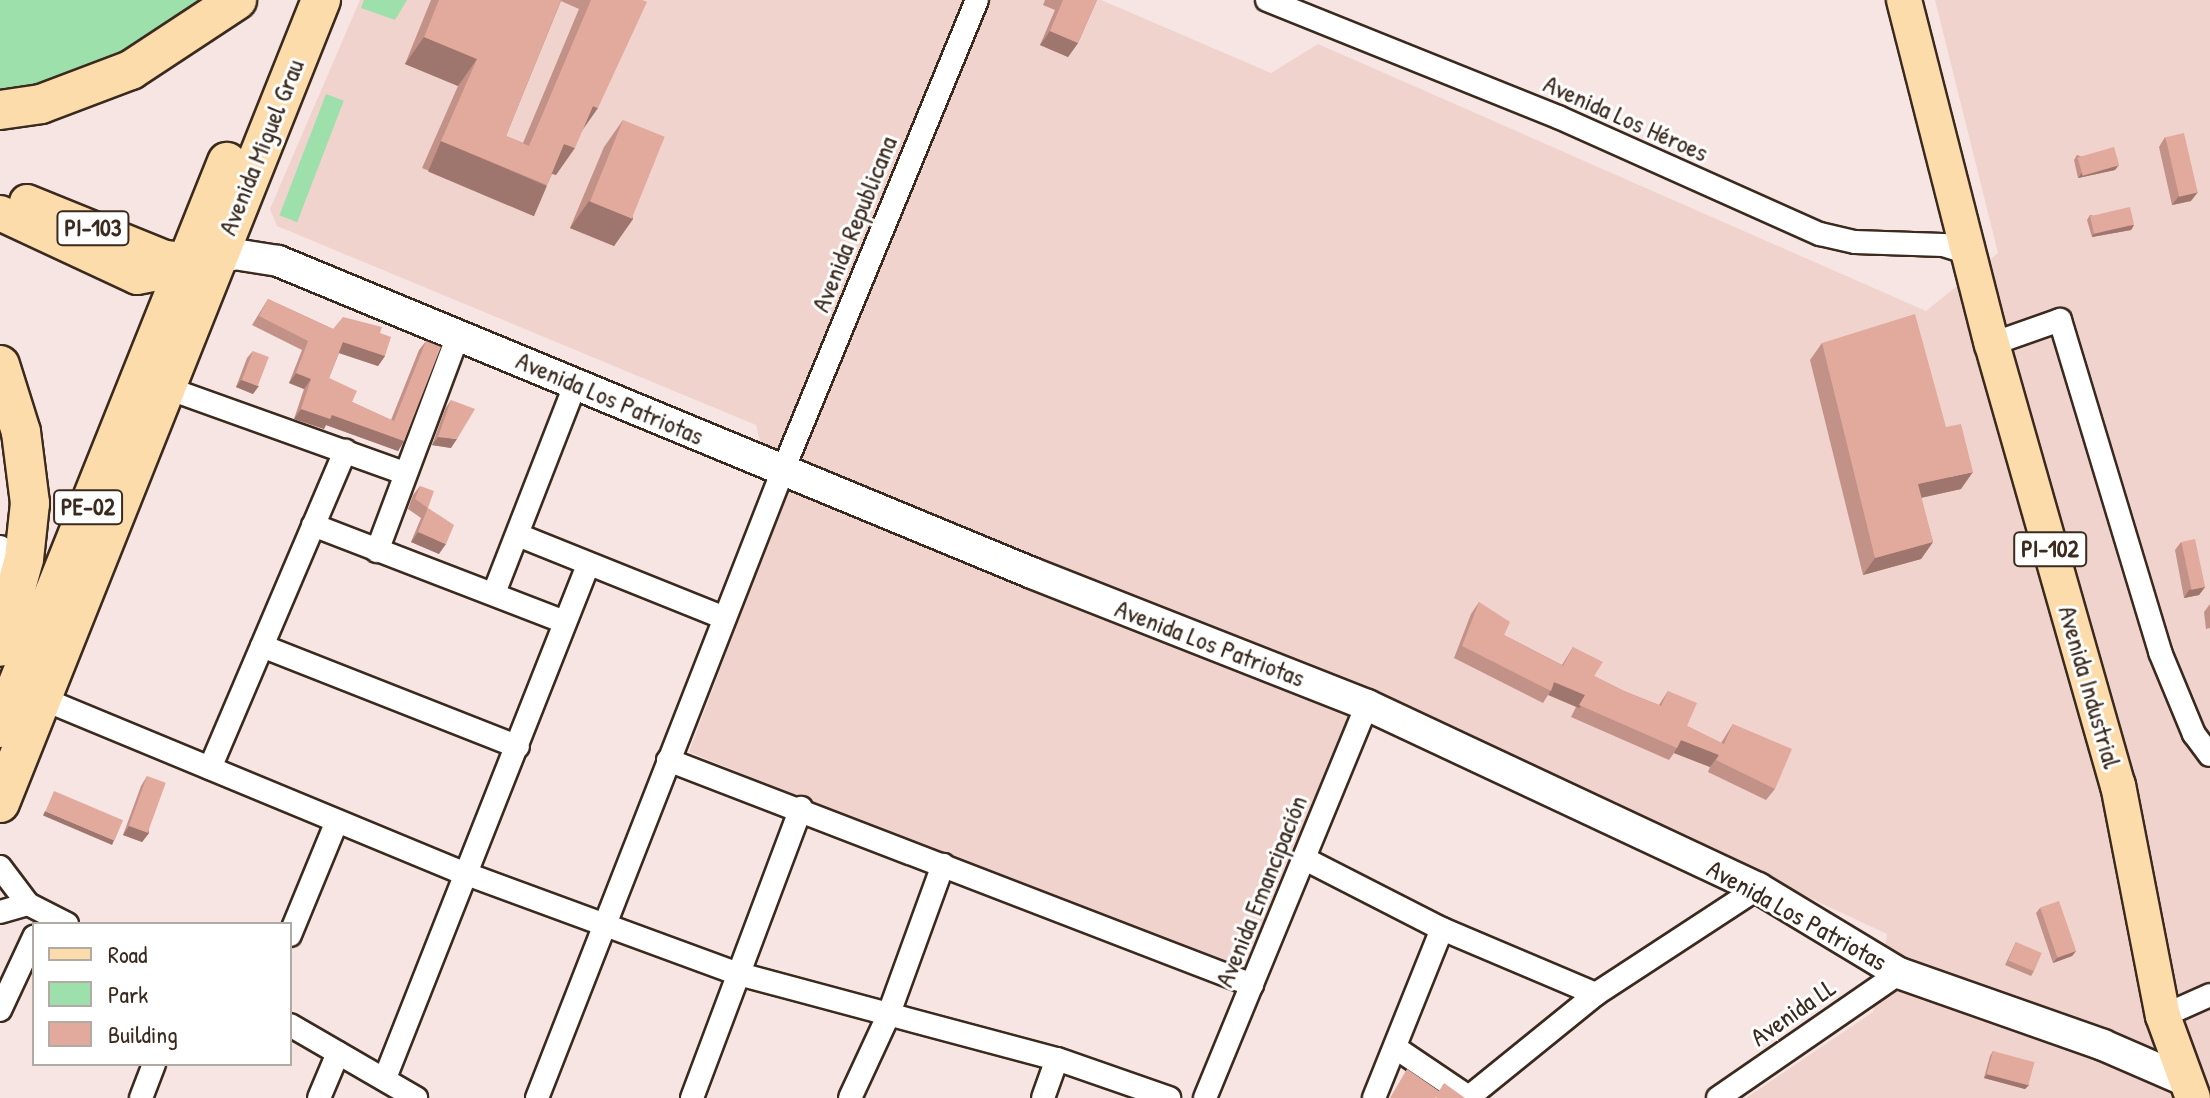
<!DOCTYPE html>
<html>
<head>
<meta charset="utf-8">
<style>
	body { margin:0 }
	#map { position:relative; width:2210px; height:1098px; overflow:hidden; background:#f6e5e2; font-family:"Patrick Hand",sans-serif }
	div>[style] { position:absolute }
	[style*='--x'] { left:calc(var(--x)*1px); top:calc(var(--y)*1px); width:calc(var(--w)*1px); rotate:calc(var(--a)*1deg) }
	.built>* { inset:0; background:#f0d3cd }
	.green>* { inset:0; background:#9ee0ab; transform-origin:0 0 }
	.roads { filter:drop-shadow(2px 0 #3b2a1e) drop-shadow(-2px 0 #3b2a1e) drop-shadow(0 2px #3b2a1e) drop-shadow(0 -2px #3b2a1e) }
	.street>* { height:22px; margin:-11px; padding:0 11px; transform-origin:11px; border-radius:11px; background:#fff }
	.secondary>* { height:30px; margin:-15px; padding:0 15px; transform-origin:15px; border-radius:15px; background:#fff }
	.primary>* { height:34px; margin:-17px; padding:0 17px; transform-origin:17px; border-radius:17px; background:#fddcac }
	.highway>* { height:38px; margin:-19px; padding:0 19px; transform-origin:19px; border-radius:19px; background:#fddcac }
	.wall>* { inset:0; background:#c29187 }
	.shaded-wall>* { inset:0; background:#9e766e; transform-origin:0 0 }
	.building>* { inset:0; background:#e2a99d; transform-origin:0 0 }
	span { translate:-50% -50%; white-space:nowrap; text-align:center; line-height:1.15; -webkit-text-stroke:6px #fff; paint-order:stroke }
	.shield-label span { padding:2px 6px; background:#fff; border:2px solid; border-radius:6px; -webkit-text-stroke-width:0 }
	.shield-label { font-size:24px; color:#3b2a1e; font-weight:700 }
	.street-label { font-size:26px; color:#3b2a1e }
	.legend { position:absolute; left:32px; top:922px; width:260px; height:144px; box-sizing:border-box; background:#fff; border:2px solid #b1aaa5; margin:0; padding:10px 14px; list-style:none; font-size:24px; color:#3b2a1e }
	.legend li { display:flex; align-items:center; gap:16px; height:40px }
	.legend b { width:40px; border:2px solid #b1aaa5 }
</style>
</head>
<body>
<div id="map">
	<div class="built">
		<div style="clip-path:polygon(360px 0,1101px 0,1271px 73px,1318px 44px,1926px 311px,1998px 253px,1935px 0,2210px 0,2210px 1098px,1746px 1098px,1873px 1012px,1887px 934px,1360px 687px,1246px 978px,689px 752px,779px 512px,756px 425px,277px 226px,270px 209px)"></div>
	</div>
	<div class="green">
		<div style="clip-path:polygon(0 0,219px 0,128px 61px,0 101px)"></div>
		<div style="clip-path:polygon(364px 0,407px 0,395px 20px,361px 8px)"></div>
		<div style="left:326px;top:94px;width:19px;height:130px;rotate:21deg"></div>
	</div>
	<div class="roads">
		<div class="street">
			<div style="--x:1267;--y:0;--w:314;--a:21.9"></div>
			<div style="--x:1558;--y:117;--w:287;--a:24.1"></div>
			<div style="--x:1820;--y:234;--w:36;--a:13"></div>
			<div style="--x:1855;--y:242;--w:88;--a:2"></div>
			<div style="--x:1943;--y:245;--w:27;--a:17"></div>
			<div style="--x:1992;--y:344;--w:72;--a:-19.4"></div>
			<div style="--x:2060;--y:320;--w:347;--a:73.2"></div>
			<div style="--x:2160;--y:652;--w:89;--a:67.5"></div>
			<div style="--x:2194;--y:734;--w:26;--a:53"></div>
			<div style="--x:173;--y:380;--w:10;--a:127"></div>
			<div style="--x:167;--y:388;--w:253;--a:19.7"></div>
			<div style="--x:313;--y:525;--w:269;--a:21.1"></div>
			<div style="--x:518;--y:535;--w:222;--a:21.9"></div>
			<div style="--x:0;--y:547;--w:20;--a:90"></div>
			<div style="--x:377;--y:551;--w:231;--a:-69.4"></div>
			<div style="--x:494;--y:593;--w:225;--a:-68.7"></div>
			<div style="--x:262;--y:646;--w:275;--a:21.5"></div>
			<div style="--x:43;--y:699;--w:456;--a:22.5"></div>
			<div style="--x:464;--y:873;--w:293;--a:20.2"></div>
			<div style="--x:739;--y:974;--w:329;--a:15"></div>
			<div style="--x:1057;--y:1059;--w:119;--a:19.2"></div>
			<div style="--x:668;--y:760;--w:626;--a:21.07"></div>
			<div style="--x:210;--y:768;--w:345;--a:-66.9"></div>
			<div style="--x:1305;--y:859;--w:154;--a:27.1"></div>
			<div style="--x:1442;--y:929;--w:167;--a:22.9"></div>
			<div style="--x:0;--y:867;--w:46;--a:52.9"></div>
			<div style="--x:28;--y:904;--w:44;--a:27.1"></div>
			<div style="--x:0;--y:912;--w:29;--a:-16"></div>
			<div style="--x:290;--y:935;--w:123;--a:-67.6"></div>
			<div style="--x:0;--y:1010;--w:81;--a:-65"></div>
			<div style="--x:2163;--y:1016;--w:51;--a:-24.1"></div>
			<div style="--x:290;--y:1025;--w:146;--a:30.1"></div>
			<div style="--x:1396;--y:1048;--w:89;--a:34"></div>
			<div style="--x:385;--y:1078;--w:552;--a:-68.41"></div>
			<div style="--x:1469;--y:1097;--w:164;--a:-39"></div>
			<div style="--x:1596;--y:994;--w:194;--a:-33.2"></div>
			<div style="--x:141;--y:1098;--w:36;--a:-69"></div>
			<div style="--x:319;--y:1098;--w:49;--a:-67.1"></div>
			<div style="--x:537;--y:1098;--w:674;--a:-68.61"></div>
			<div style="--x:783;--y:470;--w:508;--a:-67.57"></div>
			<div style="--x:692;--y:1098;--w:310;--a:-69.4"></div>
			<div style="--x:850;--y:1098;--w:90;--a:-65.1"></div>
			<div style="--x:888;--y:1016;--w:161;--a:-70"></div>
			<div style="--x:1043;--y:1098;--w:41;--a:-70.3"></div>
			<div style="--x:1205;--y:1098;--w:425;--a:-67.6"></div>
			<div style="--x:1374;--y:1098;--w:182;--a:-68.1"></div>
			<div style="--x:1718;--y:1098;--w:220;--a:-34.6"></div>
		</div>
		<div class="secondary">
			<div style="--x:216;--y:260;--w:19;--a:-18"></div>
			<div style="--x:234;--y:254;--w:45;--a:9"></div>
			<div style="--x:278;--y:261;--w:816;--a:22.48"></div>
			<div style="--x:1032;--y:573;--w:360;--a:21.5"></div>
			<div style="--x:1367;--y:705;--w:432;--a:25.1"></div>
			<div style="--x:1758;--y:888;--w:165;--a:31.1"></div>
			<div style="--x:1899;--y:973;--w:216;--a:19.4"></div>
			<div style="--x:2103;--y:1045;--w:90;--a:23.4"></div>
		</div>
		<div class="primary">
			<div style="--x:1904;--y:0;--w:355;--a:75.7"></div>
			<div style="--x:1992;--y:344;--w:459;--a:74.1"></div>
			<div style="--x:2118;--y:785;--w:235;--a:79"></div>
			<div style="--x:2163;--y:1016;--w:87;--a:69.9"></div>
			<div style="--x:27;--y:202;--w:149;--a:22.1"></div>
			<div style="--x:165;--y:258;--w:30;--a:6"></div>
			<div style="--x:0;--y:213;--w:151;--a:25"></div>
			<div style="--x:137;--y:277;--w:68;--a:-11"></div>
		</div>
		<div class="highway">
			<div style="--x:0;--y:110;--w:41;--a:-8.3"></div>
			<div style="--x:41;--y:104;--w:96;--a:-20.7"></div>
			<div style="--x:131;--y:70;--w:127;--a:-33.4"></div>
			<div style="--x:0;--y:365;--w:70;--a:72.6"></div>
			<div style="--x:21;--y:432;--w:72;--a:82.8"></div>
			<div style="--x:30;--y:503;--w:56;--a:96.1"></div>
			<div style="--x:24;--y:559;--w:91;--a:105.3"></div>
			<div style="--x:0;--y:728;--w:610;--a:-68.15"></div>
			<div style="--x:0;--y:803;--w:865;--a:-68.21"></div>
		</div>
	</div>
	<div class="wall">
		<div style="clip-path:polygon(evenodd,431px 0,642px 0,583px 129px,556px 175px,552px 174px,547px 185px,528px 212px,422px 168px,458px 86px,405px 64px,431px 0,561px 1px,579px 9px,523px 143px,506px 136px,561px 1px)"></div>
		<div style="clip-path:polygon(1045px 0,1097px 0,1078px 43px,1068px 57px,1040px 45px,1055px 10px,1043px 5px)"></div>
		<div style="clip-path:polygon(623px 120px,633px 219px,614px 246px,570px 228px,604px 147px)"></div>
		<div style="clip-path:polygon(2165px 137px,2191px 201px,2172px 205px,2159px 147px)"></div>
		<div style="clip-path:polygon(2077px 155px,2115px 170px,2078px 178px,2074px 160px)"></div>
		<div style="clip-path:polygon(2090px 215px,2134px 225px,2131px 230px,2092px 237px,2087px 220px)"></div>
		<div style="clip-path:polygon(268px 299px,333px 329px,380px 333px,385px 356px,378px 366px,339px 353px,329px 378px,352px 402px,391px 420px,419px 350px,426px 341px,404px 441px,398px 451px,326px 425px,324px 429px,294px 419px,304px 389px,289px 383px,302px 350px,252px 325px)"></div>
		<div style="clip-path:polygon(1822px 343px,1961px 489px,1921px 498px,1933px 542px,1921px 559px,1863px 575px,1810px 360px)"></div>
		<div style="clip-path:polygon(253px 351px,253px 394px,236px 387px,247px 358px)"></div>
		<div style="clip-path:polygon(451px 400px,451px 448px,432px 445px,445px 409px)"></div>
		<div style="clip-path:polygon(420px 486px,428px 509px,439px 554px,411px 542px,421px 518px,408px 509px,413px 495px)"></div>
		<div style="clip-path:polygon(2181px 542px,2205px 587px,2199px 595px,2184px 598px,2175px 550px)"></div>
		<div style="clip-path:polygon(1479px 602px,1504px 635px,1562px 665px,1573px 647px,1594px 676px,1624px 691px,1659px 705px,1668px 691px,1687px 726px,1721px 743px,1733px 724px,1775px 789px,1766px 800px,1708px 772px,1710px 767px,1674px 753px,1669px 760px,1571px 717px,1576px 707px,1548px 695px,1543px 703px,1454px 658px,1471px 614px)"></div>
		<div style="clip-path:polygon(2210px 604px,2210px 628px,2206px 629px,2204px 612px)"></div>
		<div style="clip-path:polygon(147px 776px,149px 833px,142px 842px,123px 835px,141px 786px)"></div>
		<div style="clip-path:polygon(2040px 908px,2076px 951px,2072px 956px,2053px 963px,2036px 913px)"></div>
		<div style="clip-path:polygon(2016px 942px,2034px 971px,2031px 976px,2005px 965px)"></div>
		<div style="clip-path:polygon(1993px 1051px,2029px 1085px,2025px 1089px,1984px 1078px,1990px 1056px)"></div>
	</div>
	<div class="shaded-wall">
		<div style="clip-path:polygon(1050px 31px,1078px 43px,1068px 57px,1040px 45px)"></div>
		<div style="clip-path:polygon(424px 37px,477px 59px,458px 86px,405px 64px)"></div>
		<div style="clip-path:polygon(593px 106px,598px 108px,579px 135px)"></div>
		<div style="left:441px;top:141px;width:115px;height:33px;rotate:23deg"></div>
		<div style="clip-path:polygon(564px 144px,575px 148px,556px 175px,545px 171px)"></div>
		<div style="clip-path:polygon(2119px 165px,2115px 170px,2078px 178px,2082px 173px)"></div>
		<div style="clip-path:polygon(2198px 192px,2191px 201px,2172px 205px,2179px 196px)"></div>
		<div style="clip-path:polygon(589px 201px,633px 219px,614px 246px,570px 228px)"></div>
		<div style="clip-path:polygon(2134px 225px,2131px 230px,2092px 237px,2095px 232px)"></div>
		<div style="clip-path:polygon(343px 342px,385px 356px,378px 366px,336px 352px)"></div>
		<div style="clip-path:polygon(296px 373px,311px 379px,304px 389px,289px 383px)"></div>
		<div style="clip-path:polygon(241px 380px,259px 386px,253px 394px,236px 387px)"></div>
		<div style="clip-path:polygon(301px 409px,332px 415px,404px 441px,398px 451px,326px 425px,324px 429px,294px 419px)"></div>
		<div style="clip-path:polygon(438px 437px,457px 439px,451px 448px,432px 445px)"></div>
		<div style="clip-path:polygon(1973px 472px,1961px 489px,1906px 501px,1918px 484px)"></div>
		<div style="clip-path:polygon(418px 532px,446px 544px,439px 554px,411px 542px)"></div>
		<div style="clip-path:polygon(1933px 542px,1921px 559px,1863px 575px,1875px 558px)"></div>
		<div style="clip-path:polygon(2205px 587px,2199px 595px,2184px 598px,2189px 590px)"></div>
		<div style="left:1554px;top:682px;width:34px;height:14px;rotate:23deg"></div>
		<div style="clip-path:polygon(1681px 740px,1719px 755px,1710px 767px,1674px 753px)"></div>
		<div style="left:45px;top:811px;width:75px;height:5px;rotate:23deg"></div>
		<div style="clip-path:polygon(129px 826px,149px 833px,142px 842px,123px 835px)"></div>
		<div style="clip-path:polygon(2076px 951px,2072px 956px,2053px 963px,2057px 958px)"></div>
		<div style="clip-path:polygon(1987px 1074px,2029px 1085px,2025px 1089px,1984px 1078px)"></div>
	</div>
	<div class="building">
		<div style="clip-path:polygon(439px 0,561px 0,506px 136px,529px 146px,591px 0,642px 0,647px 2px,598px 108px,593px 106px,575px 148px,564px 144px,547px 185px,441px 141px,477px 59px,424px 37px)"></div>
		<div style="clip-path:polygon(1063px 0,1097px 0,1078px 43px,1050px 31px)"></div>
		<div style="left:623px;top:120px;width:45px;height:88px;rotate:22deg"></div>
		<div style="left:2184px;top:133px;width:61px;height:19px;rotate:77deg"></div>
		<div style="left:2114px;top:147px;width:19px;height:38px;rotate:74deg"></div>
		<div style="left:2130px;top:207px;width:18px;height:41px;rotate:77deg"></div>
		<div style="clip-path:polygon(268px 299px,333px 329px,343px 317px,382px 327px,380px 333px,391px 337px,385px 356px,343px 342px,329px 378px,357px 391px,352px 402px,394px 421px,426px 341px,441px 347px,404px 441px,332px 415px,330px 419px,301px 409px,311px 379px,296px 373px,308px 341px,259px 316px)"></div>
		<div style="clip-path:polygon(1915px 314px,1946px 427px,1961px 424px,1973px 472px,1918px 484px,1933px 542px,1875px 558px,1822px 343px)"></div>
		<div style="left:253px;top:351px;width:17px;height:31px;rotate:21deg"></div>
		<div style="clip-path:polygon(451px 400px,475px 409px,457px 439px,438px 437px)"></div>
		<div style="clip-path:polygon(420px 486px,434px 491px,428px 508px,415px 499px)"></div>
		<div style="clip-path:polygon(428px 508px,454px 525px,446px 544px,418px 532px)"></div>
		<div style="left:2195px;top:539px;width:49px;height:14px;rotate:78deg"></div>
		<div style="clip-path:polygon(1479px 602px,1510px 622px,1504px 635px,1563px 666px,1573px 647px,1603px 662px,1594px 676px,1624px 691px,1661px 706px,1668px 691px,1697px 703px,1687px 726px,1724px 744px,1733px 724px,1792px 749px,1775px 789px,1716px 760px,1719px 755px,1681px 740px,1677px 748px,1579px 705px,1585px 695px,1554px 682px,1551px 691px,1462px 646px)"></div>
		<div style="left:147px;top:776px;width:20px;height:53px;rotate:20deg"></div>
		<div style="left:54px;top:791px;width:75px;height:22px;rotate:23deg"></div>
		<div style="left:2059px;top:901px;width:53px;height:20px;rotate:71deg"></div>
		<div style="left:2016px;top:942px;width:28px;height:20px;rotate:23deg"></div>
		<div style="left:1993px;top:1051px;width:43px;height:24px;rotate:15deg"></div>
		<div style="clip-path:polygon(1407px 1069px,1439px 1091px,1444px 1083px,1465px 1098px,1437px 1098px,1436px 1097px,1435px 1098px,1390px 1098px)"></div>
	</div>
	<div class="shield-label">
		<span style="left:93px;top:228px">PI-103</span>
		<span style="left:88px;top:507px">PE-02</span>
		<span style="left:2050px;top:549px">PI-102</span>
	</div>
	<div class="street-label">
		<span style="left:1626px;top:118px;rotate:24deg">Avenida Los Héroes</span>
		<span style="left:261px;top:147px;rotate:-68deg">Avenida Miguel Grau</span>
		<span style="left:854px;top:224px;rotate:-68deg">Avenida Republicana</span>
		<span style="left:610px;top:398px;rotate:23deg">Avenida Los Patriotas</span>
		<span style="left:1210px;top:643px;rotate:21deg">Avenida Los Patriotas</span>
		<span style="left:2090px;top:687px;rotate:74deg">Avenida Industrial</span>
		<span style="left:1261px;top:891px;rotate:-68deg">Avenida Emancipación</span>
		<span style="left:1797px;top:915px;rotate:29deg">Avenida Los Patriotas</span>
		<span style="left:1793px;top:1012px;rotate:-35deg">Avenida LL</span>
	</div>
	<ul class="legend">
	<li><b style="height:10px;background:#fddcac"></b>Road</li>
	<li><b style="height:22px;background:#9ee0ab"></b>Park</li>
	<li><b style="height:22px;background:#e2a99d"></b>Building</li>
	</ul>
</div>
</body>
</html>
